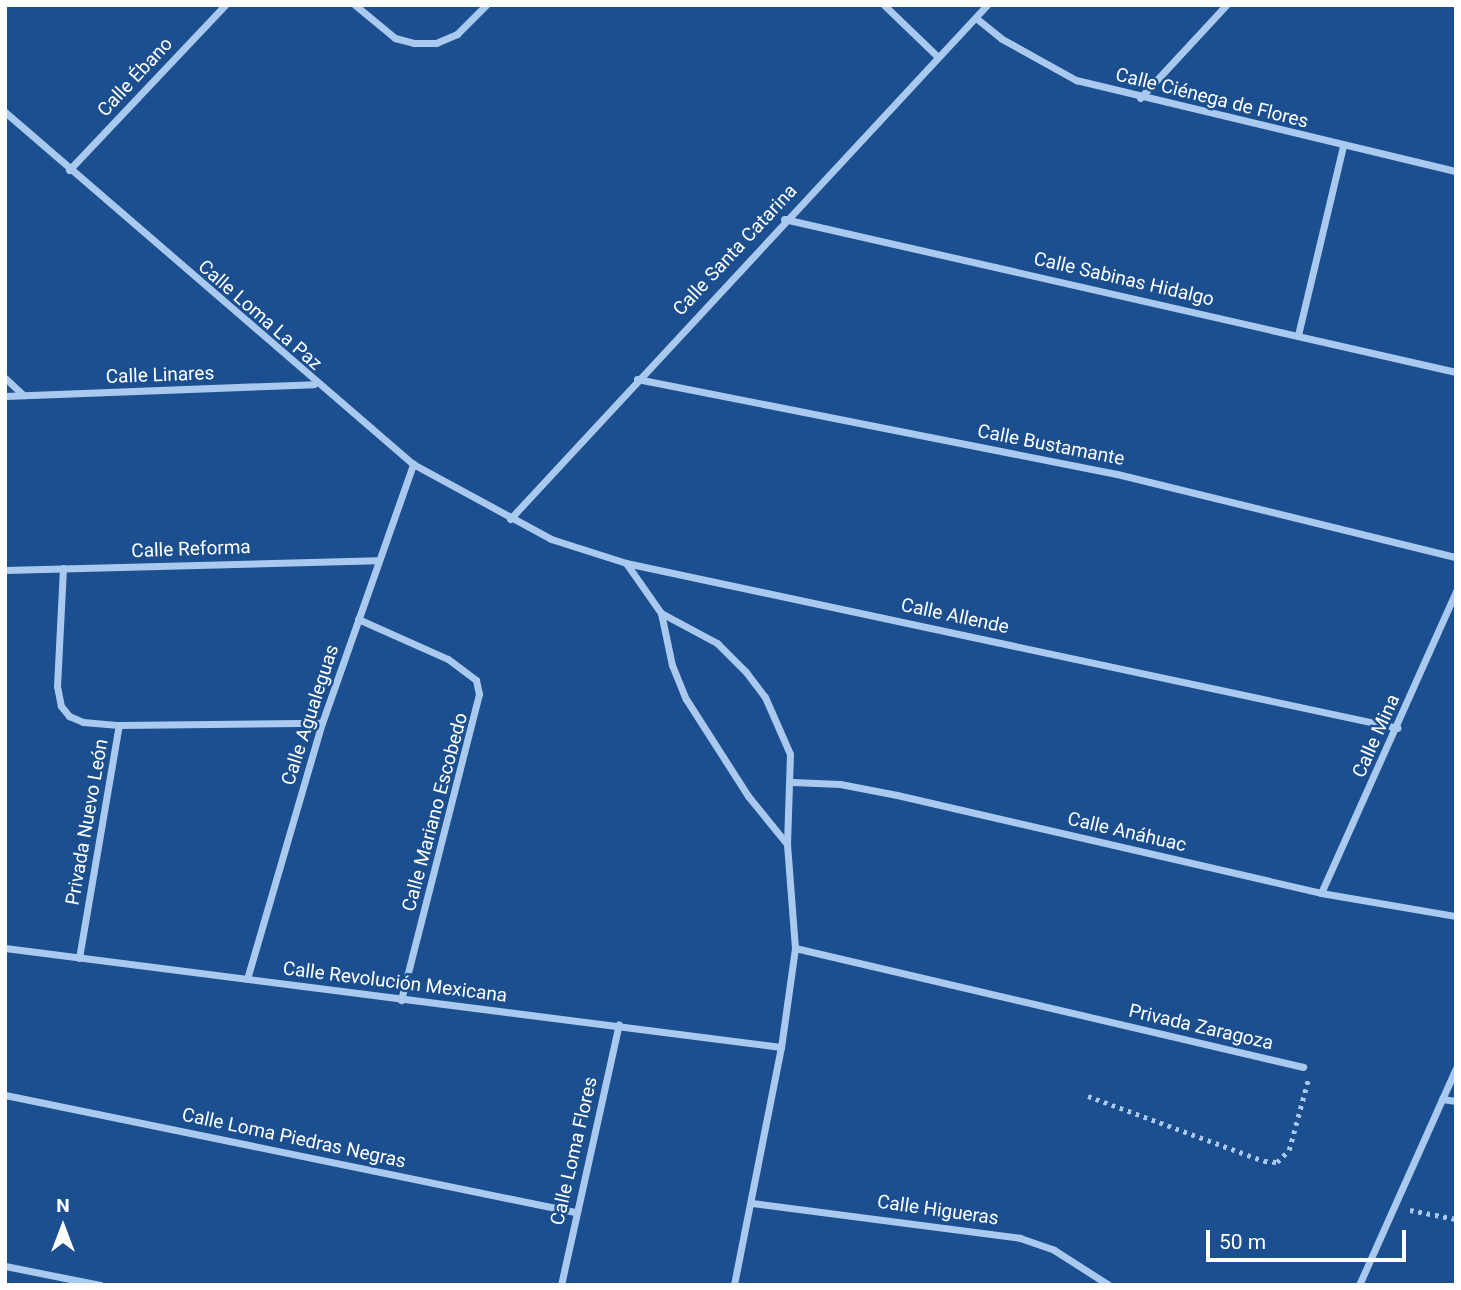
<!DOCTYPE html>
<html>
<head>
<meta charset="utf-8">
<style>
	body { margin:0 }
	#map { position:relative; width:1461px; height:1290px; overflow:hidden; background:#1b4f8f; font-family:Roboto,sans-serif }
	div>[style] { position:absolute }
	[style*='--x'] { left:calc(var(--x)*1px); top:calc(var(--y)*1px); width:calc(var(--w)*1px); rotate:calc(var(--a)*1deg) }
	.path>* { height:4.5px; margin-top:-2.25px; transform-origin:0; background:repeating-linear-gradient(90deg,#a9c9ee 0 3.5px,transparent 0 8.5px) }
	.minor>* { height:7px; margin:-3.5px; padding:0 3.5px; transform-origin:3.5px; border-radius:3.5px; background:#a9c9ee }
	span { translate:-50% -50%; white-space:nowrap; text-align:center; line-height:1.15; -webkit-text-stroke:5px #1b4f8f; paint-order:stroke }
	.street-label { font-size:19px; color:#fff }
	.frame { position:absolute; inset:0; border:7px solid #fff; pointer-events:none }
	.north { position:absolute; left:28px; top:1192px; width:70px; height:70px; -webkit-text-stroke:5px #1b4f8f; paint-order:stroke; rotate:0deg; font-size:19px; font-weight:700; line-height:28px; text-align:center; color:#fff }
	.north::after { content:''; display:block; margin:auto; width:24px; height:32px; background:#fff; clip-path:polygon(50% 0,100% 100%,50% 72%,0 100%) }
	.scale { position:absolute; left:1206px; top:1230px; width:200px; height:32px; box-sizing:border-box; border:4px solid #fff; border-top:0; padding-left:9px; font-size:21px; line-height:24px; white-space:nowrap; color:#fff; -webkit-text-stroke:5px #1b4f8f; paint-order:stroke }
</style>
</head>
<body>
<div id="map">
	<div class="path">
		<div style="--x:1088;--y:1096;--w:188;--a:20.3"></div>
		<div style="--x:1264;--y:1161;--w:13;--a:4"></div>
		<div style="--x:1277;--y:1162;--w:17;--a:-45"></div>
		<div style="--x:1289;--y:1150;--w:73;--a:-74.8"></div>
		<div style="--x:1410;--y:1210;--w:47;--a:11.1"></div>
	</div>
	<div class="minor">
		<div style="--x:355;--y:5;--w:52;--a:39.5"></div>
		<div style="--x:395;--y:38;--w:20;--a:15"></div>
		<div style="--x:414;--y:43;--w:22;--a:0"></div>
		<div style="--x:436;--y:43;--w:23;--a:-23"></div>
		<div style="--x:457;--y:34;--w:41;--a:-45"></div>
		<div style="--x:884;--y:5;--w:75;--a:43.9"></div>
		<div style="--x:976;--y:18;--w:33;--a:39"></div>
		<div style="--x:1002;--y:39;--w:85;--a:29"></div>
		<div style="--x:1076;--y:80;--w:391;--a:13.5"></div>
		<div style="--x:1140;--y:98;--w:127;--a:-47.2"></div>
		<div style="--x:5;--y:112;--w:539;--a:40.79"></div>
		<div style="--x:413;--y:464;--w:157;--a:28.5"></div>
		<div style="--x:551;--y:539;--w:79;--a:17.7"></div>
		<div style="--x:626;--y:563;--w:789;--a:12.06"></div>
		<div style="--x:69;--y:170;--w:227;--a:-46.6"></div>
		<div style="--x:784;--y:219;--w:689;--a:12.83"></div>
		<div style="--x:1298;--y:335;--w:194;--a:-76.6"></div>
		<div style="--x:5;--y:378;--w:25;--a:43"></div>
		<div style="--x:637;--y:379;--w:489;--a:11.2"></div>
		<div style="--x:1117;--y:474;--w:349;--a:13.8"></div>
		<div style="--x:5;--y:396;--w:309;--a:-2.2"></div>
		<div style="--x:510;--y:519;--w:701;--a:-47.14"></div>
		<div style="--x:626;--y:563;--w:61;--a:55"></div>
		<div style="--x:661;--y:613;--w:53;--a:78.1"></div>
		<div style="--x:672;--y:665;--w:37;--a:68"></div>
		<div style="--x:686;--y:699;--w:115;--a:57.4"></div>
		<div style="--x:748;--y:796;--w:62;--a:50.9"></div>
		<div style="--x:63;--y:568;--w:118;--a:92.9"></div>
		<div style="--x:57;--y:686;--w:20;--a:79"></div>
		<div style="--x:61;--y:706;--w:13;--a:51"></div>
		<div style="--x:69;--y:716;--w:15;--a:23"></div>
		<div style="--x:83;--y:722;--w:36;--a:5"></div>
		<div style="--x:119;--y:725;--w:203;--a:-0.6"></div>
		<div style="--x:5;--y:570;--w:372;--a:-1.5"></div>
		<div style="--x:661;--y:613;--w:64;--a:28.2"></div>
		<div style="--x:717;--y:643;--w:41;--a:45"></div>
		<div style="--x:746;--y:672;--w:31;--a:53"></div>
		<div style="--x:765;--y:697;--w:62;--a:66.3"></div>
		<div style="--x:790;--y:754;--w:90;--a:91.9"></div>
		<div style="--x:787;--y:844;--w:104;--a:85.6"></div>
		<div style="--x:795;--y:948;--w:100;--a:98"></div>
		<div style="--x:781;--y:1047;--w:243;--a:101.2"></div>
		<div style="--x:358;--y:619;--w:98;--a:24"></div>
		<div style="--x:448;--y:659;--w:35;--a:37"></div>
		<div style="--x:476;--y:680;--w:14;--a:78"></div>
		<div style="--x:479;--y:694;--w:316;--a:104.3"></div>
		<div style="--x:792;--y:782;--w:48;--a:2.4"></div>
		<div style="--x:840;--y:784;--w:58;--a:10.9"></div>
		<div style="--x:897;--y:795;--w:435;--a:13"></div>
		<div style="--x:1321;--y:893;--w:137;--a:9.7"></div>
		<div style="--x:1321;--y:893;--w:331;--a:-65.9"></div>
		<div style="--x:5;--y:948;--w:782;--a:7.27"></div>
		<div style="--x:795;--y:948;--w:522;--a:13.18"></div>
		<div style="--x:79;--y:958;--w:236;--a:-80.3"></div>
		<div style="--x:247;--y:979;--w:267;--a:-73.7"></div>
		<div style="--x:322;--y:723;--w:275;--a:-70.6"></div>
		<div style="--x:5;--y:1095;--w:582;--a:11.6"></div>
		<div style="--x:1442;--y:1099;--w:14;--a:8"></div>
		<div style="--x:752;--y:1203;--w:270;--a:7.4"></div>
		<div style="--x:1020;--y:1238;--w:36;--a:19"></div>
		<div style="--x:1054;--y:1250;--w:65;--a:32.5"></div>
		<div style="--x:5;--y:1266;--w:97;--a:11.3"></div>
		<div style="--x:561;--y:1285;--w:267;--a:-77.5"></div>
		<div style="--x:1359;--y:1285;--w:238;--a:-65.9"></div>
	</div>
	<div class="street-label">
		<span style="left:135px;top:77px;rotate:-47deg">Calle Ébano</span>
		<span style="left:1212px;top:98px;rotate:14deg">Calle Ciénega de Flores</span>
		<span style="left:735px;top:250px;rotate:-47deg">Calle Santa Catarina</span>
		<span style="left:1124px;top:279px;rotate:13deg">Calle Sabinas Hidalgo</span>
		<span style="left:260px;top:315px;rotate:41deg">Calle Loma La Paz</span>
		<span style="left:160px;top:375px;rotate:-2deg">Calle Linares</span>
		<span style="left:1051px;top:445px;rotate:11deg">Calle Bustamante</span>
		<span style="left:191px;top:549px;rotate:-2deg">Calle Reforma</span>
		<span style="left:955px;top:616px;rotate:12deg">Calle Allende</span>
		<span style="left:310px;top:715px;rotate:-72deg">Calle Agualeguas</span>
		<span style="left:1376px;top:736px;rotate:-66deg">Calle Mina</span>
		<span style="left:435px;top:812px;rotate:-75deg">Calle Mariano Escobedo</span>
		<span style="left:87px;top:822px;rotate:-80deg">Privada Nuevo León</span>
		<span style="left:1127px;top:832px;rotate:13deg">Calle Anáhuac</span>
		<span style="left:395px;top:982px;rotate:7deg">Calle Revolución Mexicana</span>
		<span style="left:1201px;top:1027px;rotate:13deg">Privada Zaragoza</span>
		<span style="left:294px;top:1138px;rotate:12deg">Calle Loma Piedras Negras</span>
		<span style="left:574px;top:1151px;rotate:-77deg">Calle Loma Flores</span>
		<span style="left:938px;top:1210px;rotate:8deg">Calle Higueras</span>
	</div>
	<div class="frame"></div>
	<div class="north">N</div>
	<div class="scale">50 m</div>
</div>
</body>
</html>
